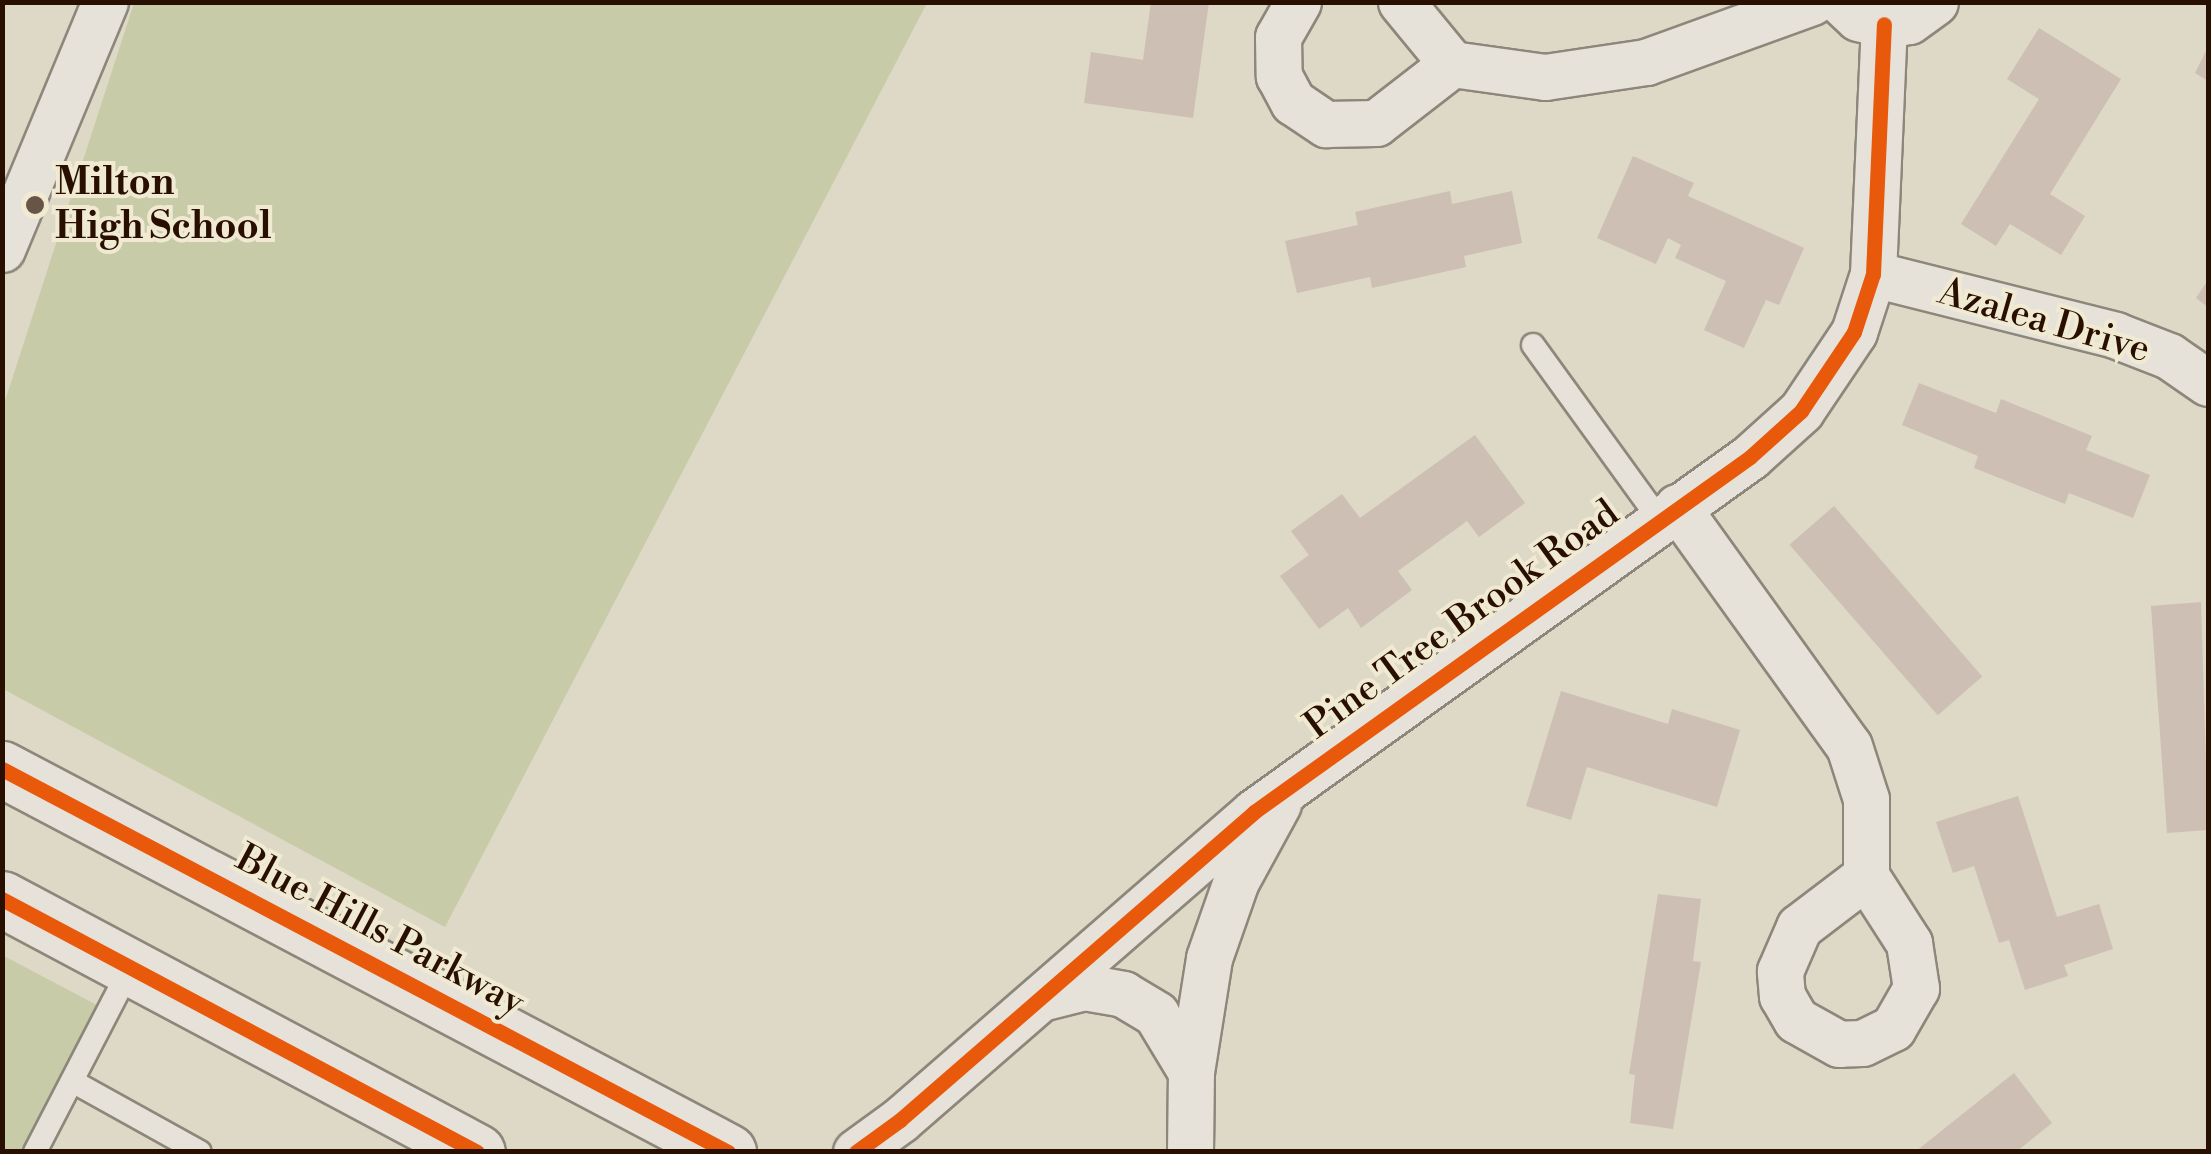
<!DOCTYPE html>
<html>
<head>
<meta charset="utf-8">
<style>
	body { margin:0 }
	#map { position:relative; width:2211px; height:1154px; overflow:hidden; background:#ded8c6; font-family:"Libre Bodoni",serif }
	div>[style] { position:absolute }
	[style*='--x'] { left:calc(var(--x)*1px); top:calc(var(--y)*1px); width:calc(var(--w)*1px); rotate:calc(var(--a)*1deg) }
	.green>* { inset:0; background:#c8cba8 }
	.building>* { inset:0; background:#cdbfb3; transform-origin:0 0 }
	.roads { filter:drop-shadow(2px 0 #8d877b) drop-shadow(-2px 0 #8d877b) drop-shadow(0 2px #8d877b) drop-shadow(0 -2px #8d877b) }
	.lane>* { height:22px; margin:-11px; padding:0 11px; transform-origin:11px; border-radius:11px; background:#e6e2d9 }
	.street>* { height:45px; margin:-22.5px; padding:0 22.5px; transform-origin:22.5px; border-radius:22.5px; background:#e6e2d9 }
	.secondary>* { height:55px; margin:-27.5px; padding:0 27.5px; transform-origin:27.5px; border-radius:27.5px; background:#e6e2d9 }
	.cycleway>* { height:15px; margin:-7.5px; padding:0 7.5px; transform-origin:7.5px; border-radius:7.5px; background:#e8590c }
	.dots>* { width:28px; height:28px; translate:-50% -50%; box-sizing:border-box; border:5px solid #f0ead3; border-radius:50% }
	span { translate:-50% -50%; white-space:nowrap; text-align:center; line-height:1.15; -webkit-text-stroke:8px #f0ead3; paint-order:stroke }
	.poi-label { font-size:38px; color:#290f00; font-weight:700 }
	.left { translate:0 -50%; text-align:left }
	.street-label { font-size:38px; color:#290f00 }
	.frame { position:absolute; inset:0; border:5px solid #290f00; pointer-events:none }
</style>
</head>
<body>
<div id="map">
	<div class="green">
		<div style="clip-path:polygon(134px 3px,927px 3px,445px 927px,3px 689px,3px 407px)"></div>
		<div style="clip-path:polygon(2px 955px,112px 1013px,35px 1151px,3px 1151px)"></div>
	</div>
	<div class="building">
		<div style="clip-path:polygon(1151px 2px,1209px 2px,1193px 118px,1084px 103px,1091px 52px,1143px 60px)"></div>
		<div style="clip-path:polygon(2039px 28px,2121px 79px,2050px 194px,2085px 216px,2061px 255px,2010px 224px,1996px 246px,1961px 224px,2039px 99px,2007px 79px)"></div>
		<div style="clip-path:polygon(2208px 47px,2208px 81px,2195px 73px)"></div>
		<div style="clip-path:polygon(1633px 156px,1694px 183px,1688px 196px,1804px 248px,1779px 305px,1766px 300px,1744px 348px,1704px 330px,1726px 281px,1675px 258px,1681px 245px,1668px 238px,1656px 264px,1597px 238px)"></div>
		<div style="clip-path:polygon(1450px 191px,1452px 204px,1512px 191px,1522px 243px,1464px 256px,1466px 267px,1372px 288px,1370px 277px,1297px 293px,1285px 241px,1358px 225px,1355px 212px)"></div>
		<div style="clip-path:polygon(2208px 280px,2208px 307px,2196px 298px)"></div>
		<div style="clip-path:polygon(1919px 383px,1996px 413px,2001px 399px,2092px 436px,2086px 450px,2150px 475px,2133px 518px,2069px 493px,2065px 504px,1974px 468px,1978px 456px,1902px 425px)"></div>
		<div style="clip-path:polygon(1475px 435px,1525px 503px,1479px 537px,1467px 521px,1398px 571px,1412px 590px,1361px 628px,1348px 608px,1319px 629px,1280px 576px,1309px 555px,1291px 531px,1342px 494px,1360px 518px)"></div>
		<div style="left:1834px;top:506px;width:226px;height:59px;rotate:49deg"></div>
		<div style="clip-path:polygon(2201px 602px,2208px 830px,2167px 833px,2151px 606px)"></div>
		<div style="clip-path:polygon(1561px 691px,1668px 724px,1672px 709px,1740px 730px,1717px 807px,1587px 767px,1571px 820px,1526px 806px)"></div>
		<div style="clip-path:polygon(2018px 796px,2057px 917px,2099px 904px,2113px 949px,2064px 965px,2068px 976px,2025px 990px,2009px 940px,1999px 943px,1974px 866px,1953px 873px,1936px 822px)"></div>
		<div style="clip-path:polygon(1658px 894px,1701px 899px,1693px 961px,1701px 962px,1673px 1129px,1630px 1123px,1635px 1075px,1629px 1074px)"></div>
		<div style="clip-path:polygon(2014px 1073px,2052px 1123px,2016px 1152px,1915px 1152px)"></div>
	</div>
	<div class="roads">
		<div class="lane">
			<div style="--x:1533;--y:345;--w:215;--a:54.1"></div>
			<div style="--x:72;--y:1081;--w:146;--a:29"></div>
			<div style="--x:35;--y:1152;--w:208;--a:-62.6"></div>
		</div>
		<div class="street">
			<div style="--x:1298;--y:2;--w:40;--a:119.7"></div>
			<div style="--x:1278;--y:37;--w:39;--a:89"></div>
			<div style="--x:1279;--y:76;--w:30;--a:62"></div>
			<div style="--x:1293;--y:102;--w:40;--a:34"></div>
			<div style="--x:1326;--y:124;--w:50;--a:-1.1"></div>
			<div style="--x:1376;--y:123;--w:96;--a:-37.8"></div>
			<div style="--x:1401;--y:2;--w:80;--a:50.6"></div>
			<div style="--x:1452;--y:64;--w:94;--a:8"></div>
			<div style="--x:1545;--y:77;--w:102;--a:-8.4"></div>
			<div style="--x:1646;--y:62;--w:177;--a:-19.9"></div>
			<div style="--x:1841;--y:2;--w:23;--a:43"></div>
			<div style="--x:1858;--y:18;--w:31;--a:13"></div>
			<div style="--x:1888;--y:25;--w:21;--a:-11"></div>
			<div style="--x:1909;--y:21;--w:32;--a:-36"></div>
			<div style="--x:2;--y:249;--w:268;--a:-67.4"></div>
			<div style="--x:1873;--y:274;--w:250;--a:14.1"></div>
			<div style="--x:2115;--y:335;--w:58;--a:21.3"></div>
			<div style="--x:2169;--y:356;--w:47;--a:34.7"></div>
			<div style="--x:1677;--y:507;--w:294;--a:54.3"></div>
			<div style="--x:1849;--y:746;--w:56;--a:72.2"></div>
			<div style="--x:1866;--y:799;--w:77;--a:90"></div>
			<div style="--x:1866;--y:876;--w:80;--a:57.3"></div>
			<div style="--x:1909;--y:943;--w:46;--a:81.2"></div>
			<div style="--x:1916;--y:988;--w:46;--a:119.9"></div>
			<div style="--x:1893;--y:1028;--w:34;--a:154"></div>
			<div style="--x:1862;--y:1043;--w:23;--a:178"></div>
			<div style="--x:1839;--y:1044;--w:49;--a:-150.8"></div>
			<div style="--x:1796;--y:1020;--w:28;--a:-120"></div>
			<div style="--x:1782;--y:996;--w:25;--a:-95"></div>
			<div style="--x:1780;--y:971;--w:48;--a:-66.6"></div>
			<div style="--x:1799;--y:927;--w:84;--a:-37.3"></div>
			<div style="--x:1041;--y:998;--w:44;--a:-14.3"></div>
			<div style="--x:1084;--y:987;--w:40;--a:10"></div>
			<div style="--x:1123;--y:994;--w:39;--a:31"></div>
			<div style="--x:1156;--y:1014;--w:68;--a:58.9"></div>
			<div style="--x:856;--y:1152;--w:54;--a:-36"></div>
			<div style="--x:900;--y:1120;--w:469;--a:-41"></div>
			<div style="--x:1254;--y:812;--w:610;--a:-35.59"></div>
			<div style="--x:1750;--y:457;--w:69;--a:-42"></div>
			<div style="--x:1801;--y:411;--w:95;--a:-56.1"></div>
			<div style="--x:1854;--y:332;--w:61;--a:-71.9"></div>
			<div style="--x:1873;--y:274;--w:250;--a:-87.5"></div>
			<div style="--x:1190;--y:1152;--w:80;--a:-89.3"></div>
			<div style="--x:1191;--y:1072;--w:115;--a:-81"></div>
			<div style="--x:1209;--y:958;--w:82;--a:-70.7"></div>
			<div style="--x:1236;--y:881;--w:88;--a:-61.4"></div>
		</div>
		<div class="secondary">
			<div style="--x:2;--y:769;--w:821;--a:27.81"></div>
			<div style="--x:2;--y:899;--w:538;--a:28.04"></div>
		</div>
	</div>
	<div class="cycleway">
		<div style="--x:2;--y:769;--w:821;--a:27.81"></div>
		<div style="--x:2;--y:899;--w:538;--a:28.04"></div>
		<div style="--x:856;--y:1152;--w:54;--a:-36"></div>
		<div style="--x:900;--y:1120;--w:469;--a:-41"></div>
		<div style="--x:1254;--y:812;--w:610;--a:-35.59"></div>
		<div style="--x:1750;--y:457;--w:69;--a:-42"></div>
		<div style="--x:1801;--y:411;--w:95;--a:-56.1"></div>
		<div style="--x:1854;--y:332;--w:61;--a:-71.9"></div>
		<div style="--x:1873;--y:274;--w:250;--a:-87.5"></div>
	</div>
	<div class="dots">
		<div style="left:35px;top:205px;background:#685545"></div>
	</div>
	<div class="poi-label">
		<span class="left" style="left:55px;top:205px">Milton<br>High School</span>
	</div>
	<div class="street-label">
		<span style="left:2044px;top:321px;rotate:16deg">Azalea Drive</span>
		<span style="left:1462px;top:620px;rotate:-36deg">Pine Tree Brook Road</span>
		<span style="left:380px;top:931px;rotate:28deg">Blue Hills Parkway</span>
	</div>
	<div class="frame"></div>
</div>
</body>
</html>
